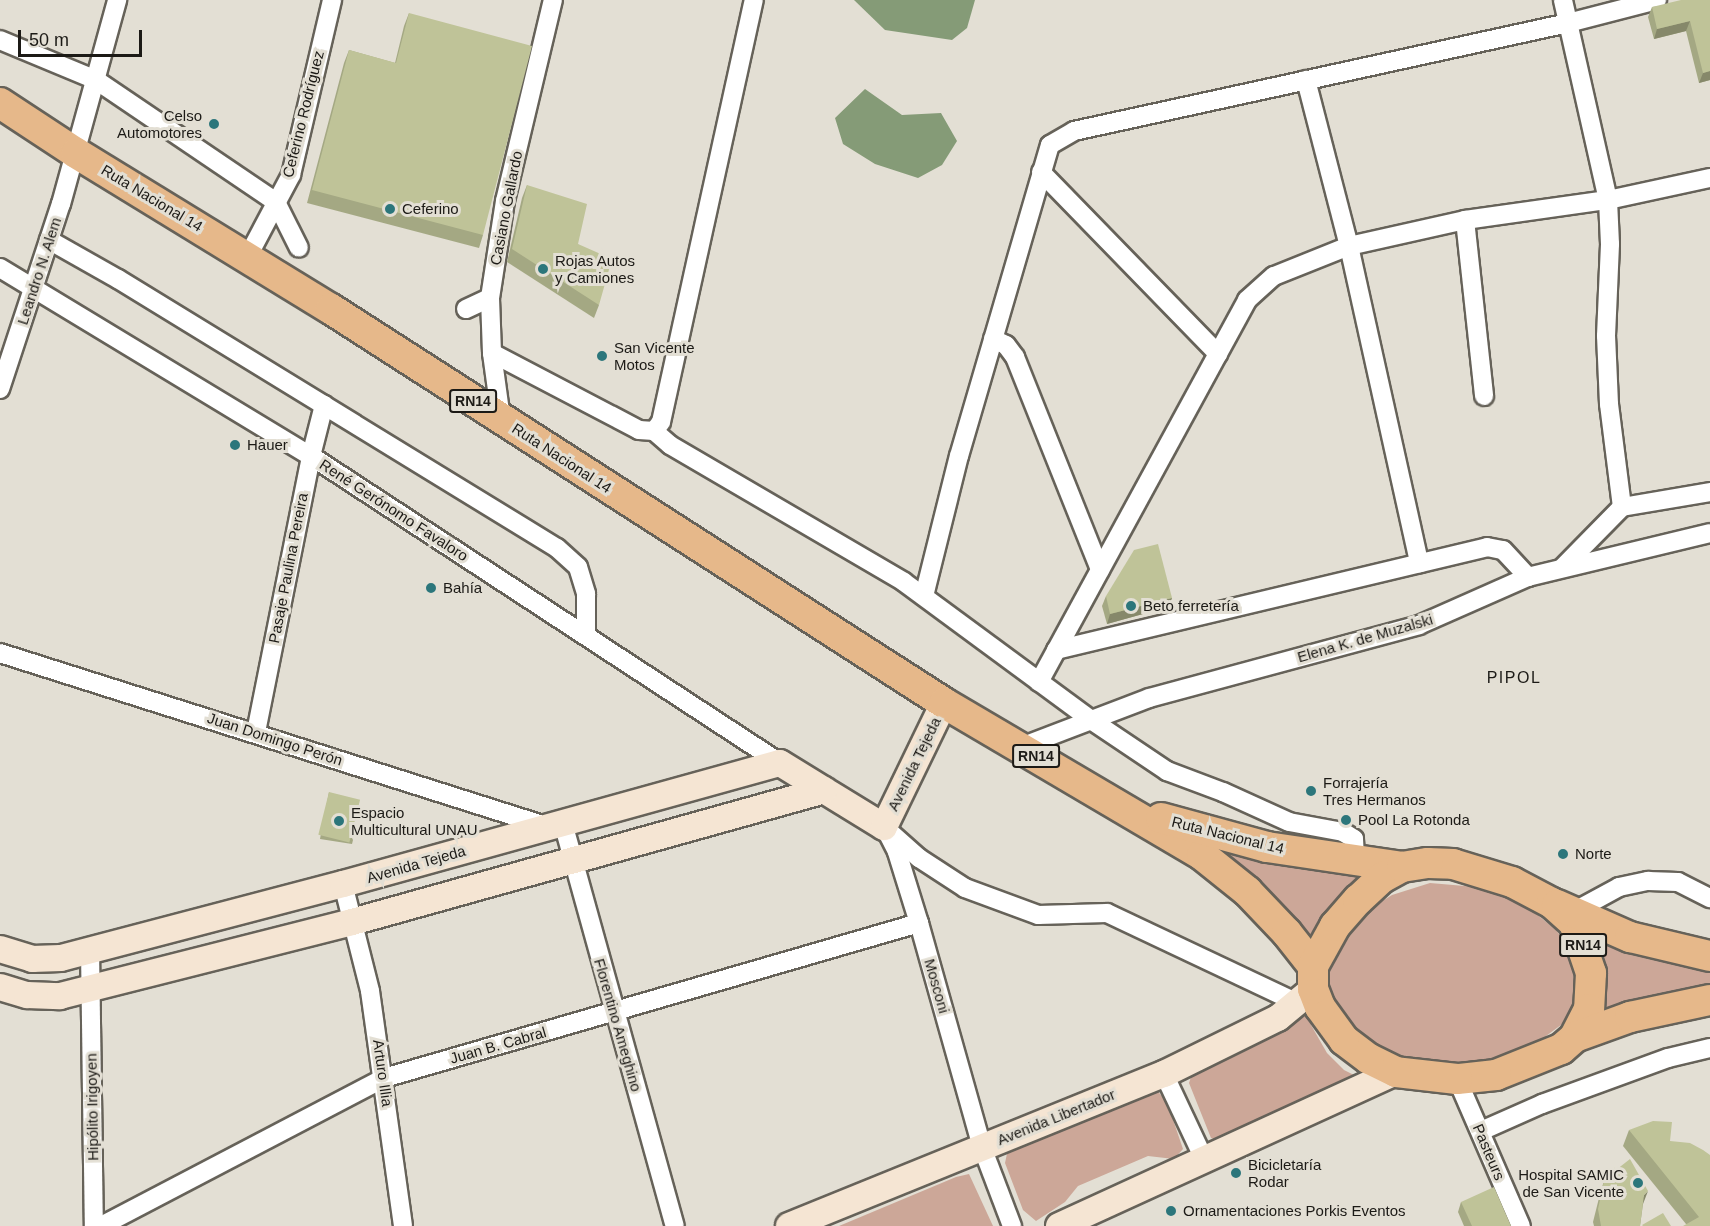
<!DOCTYPE html>
<html>
<head>
<meta charset="utf-8">
<style>
	body { margin:0 }
	#map { position:relative; width:1710px; height:1226px; overflow:hidden; background:#e3dfd4; font-family:Arial,sans-serif }
	div>[style] { position:absolute }
	[style*='--x'] { left:calc(var(--x)*1px); top:calc(var(--y)*1px); width:calc(var(--w)*1px); rotate:calc(var(--a)*1deg) }
	.green>* { inset:0; background:#cca798 }
	.water>* { inset:0; background:#859b77 }
	.roads { filter:drop-shadow(2px 0 #666259) drop-shadow(-2px 0 #666259) drop-shadow(0 2px #666259) drop-shadow(0 -2px #666259) }
	.minor>* { height:18px; margin:-9px; padding:0 9px; transform-origin:9px; border-radius:9px; background:#fff }
	.secondary>* { height:26px; margin:-13px; padding:0 13px; transform-origin:13px; border-radius:13px; background:#f5e5d3 }
	.trunk>* { height:30px; margin:-15px; padding:0 15px; transform-origin:15px; border-radius:15px; background:#e6b88a }
	.wall>* { inset:0; background:#a4a883 }
	.shaded-wall>* { inset:0; background:#86886a }
	.building>* { inset:0; background:#bfc398; transform-origin:0 0 }
	.dots>* { width:16px; height:16px; translate:-50% -50%; box-sizing:border-box; border:3px solid #e3dfd4; border-radius:50% }
	span { translate:-50% -50%; white-space:nowrap; text-align:center; line-height:1.15; -webkit-text-stroke:6px #e3dfd4; paint-order:stroke }
	.shield-label span { padding:2px 4px; background:#e3dfd4; border:2px solid; border-radius:4px; -webkit-text-stroke-width:0 }
	.shield-label { font-size:14px; color:#1c1a16; font-weight:700 }
	.street-label { font-size:15px; color:#1c1a16 }
	.poi-label { font-size:15px; color:#1c1a16 }
	.right { translate:-100% -50%; text-align:right }
	.left { translate:0 -50%; text-align:left }
	.neighbourhood-label { font-size:16px; color:#1c1a16; letter-spacing:1.5px }
	.scale { position:absolute; left:18px; top:30px; width:124px; height:27px; box-sizing:border-box; border:3px solid #1c1a16; border-top:0; padding-left:8px; font-size:18px; line-height:21px; white-space:nowrap; color:#1c1a16; -webkit-text-stroke:4px #e3dfd4; paint-order:stroke }
</style>
</head>
<body>
<div id="map">
	<div class="green">
		<div style="clip-path:polygon(1184px 835px,1372px 874px,1313px 951px)"></div>
		<div style="clip-path:polygon(1430px 883px,1488px 888px,1528px 907px,1556px 930px,1569px 947px,1578px 992px,1565px 1022px,1508px 1064px,1416px 1062px,1380px 1051px,1342px 1021px,1327px 979px,1340px 943px,1355px 918px,1392px 895px)"></div>
		<div style="clip-path:polygon(1585px 929px,1710px 966px,1710px 992px,1593px 1020px)"></div>
		<div style="clip-path:polygon(1306px 1008px,1311px 1025px,1327px 1053px,1344px 1070px,1362px 1079px,1225px 1142px,1211px 1138px,1189px 1083px,1193px 1071px)"></div>
		<div style="clip-path:polygon(1154px 1087px,1167px 1102px,1183px 1149px,1174px 1159px,1148px 1156px,1078px 1186px,1065px 1202px,1036px 1221px,1023px 1210px,1005px 1163px,1008px 1149px)"></div>
		<div style="clip-path:polygon(969px 1174px,993px 1226px,839px 1226px,956px 1177px)"></div>
	</div>
	<div class="water">
		<div style="clip-path:polygon(854px 0,975px 0,967px 28px,952px 40px,885px 30px)"></div>
		<div style="clip-path:polygon(865px 89px,902px 115px,941px 113px,957px 141px,942px 165px,918px 178px,875px 164px,843px 144px,835px 118px)"></div>
	</div>
	<div class="roads">
		<div class="minor">
			<div style="--x:0;--y:40;--w:104;--a:22.6"></div>
			<div style="--x:96;--y:80;--w:217;--a:34.1"></div>
			<div style="--x:276;--y:202;--w:51;--a:63.4"></div>
			<div style="--x:1306;--y:80;--w:171;--a:75.5"></div>
			<div style="--x:1349;--y:246;--w:325;--a:77.5"></div>
			<div style="--x:1041;--y:172;--w:254;--a:45.8"></div>
			<div style="--x:1465;--y:220;--w:177;--a:83.8"></div>
			<div style="--x:49;--y:240;--w:79;--a:29.5"></div>
			<div style="--x:118;--y:279;--w:515;--a:31.5"></div>
			<div style="--x:557;--y:548;--w:28;--a:42"></div>
			<div style="--x:578;--y:567;--w:28;--a:73"></div>
			<div style="--x:586;--y:594;--w:40;--a:90"></div>
			<div style="--x:248;--y:256;--w:92;--a:-62"></div>
			<div style="--x:291;--y:175;--w:180;--a:-76.8"></div>
			<div style="--x:0;--y:268;--w:363;--a:31.2"></div>
			<div style="--x:311;--y:456;--w:561;--a:33.21"></div>
			<div style="--x:466;--y:309;--w:26;--a:-25"></div>
			<div style="--x:993;--y:339;--w:14;--a:25"></div>
			<div style="--x:1006;--y:345;--w:15;--a:53"></div>
			<div style="--x:1015;--y:357;--w:229;--a:68.2"></div>
			<div style="--x:492;--y:353;--w:166;--a:27.6"></div>
			<div style="--x:639;--y:430;--w:15;--a:4"></div>
			<div style="--x:654;--y:431;--w:21;--a:41"></div>
			<div style="--x:670;--y:445;--w:271;--a:30.3"></div>
			<div style="--x:904;--y:582;--w:232;--a:36.4"></div>
			<div style="--x:1091;--y:720;--w:92;--a:33.9"></div>
			<div style="--x:1167;--y:771;--w:60;--a:20.6"></div>
			<div style="--x:1223;--y:792;--w:72;--a:24.4"></div>
			<div style="--x:1289;--y:822;--w:55;--a:10.5"></div>
			<div style="--x:1343;--y:832;--w:13;--a:32"></div>
			<div style="--x:1354;--y:839;--w:20;--a:87"></div>
			<div style="--x:0;--y:389;--w:195;--a:-71.8"></div>
			<div style="--x:61;--y:204;--w:212;--a:-74.6"></div>
			<div style="--x:501;--y:419;--w:67;--a:-97.8"></div>
			<div style="--x:492;--y:353;--w:55;--a:-92.1"></div>
			<div style="--x:490;--y:298;--w:98;--a:-81.2"></div>
			<div style="--x:505;--y:201;--w:207;--a:-76.6"></div>
			<div style="--x:654;--y:431;--w:11;--a:-52"></div>
			<div style="--x:661;--y:422;--w:432;--a:-77.6"></div>
			<div style="--x:1622;--y:507;--w:89;--a:-9.7"></div>
			<div style="--x:1563;--y:567;--w:84;--a:-45.5"></div>
			<div style="--x:1622;--y:507;--w:104;--a:-97.2"></div>
			<div style="--x:1609;--y:404;--w:68;--a:-92.5"></div>
			<div style="--x:1606;--y:336;--w:92;--a:-87.5"></div>
			<div style="--x:1610;--y:244;--w:44;--a:-92.6"></div>
			<div style="--x:1608;--y:200;--w:205;--a:-102.7"></div>
			<div style="--x:924;--y:596;--w:144;--a:-76"></div>
			<div style="--x:959;--y:456;--w:324;--a:-73.7"></div>
			<div style="--x:1050;--y:145;--w:28;--a:-30"></div>
			<div style="--x:1074;--y:131;--w:506;--a:-12.33"></div>
			<div style="--x:1568;--y:23;--w:92;--a:-14.5"></div>
			<div style="--x:1056;--y:650;--w:443;--a:-13.4"></div>
			<div style="--x:1487;--y:547;--w:16;--a:11"></div>
			<div style="--x:1503;--y:550;--w:37;--a:47"></div>
			<div style="--x:0;--y:653;--w:576;--a:17.59"></div>
			<div style="--x:1039;--y:682;--w:435;--a:-61.4"></div>
			<div style="--x:1247;--y:300;--w:36;--a:-42"></div>
			<div style="--x:1274;--y:276;--w:81;--a:-21.8"></div>
			<div style="--x:1349;--y:246;--w:119;--a:-12.6"></div>
			<div style="--x:1465;--y:220;--w:144;--a:-8"></div>
			<div style="--x:1608;--y:200;--w:104;--a:-12.2"></div>
			<div style="--x:256;--y:732;--w:281;--a:-78.7"></div>
			<div style="--x:311;--y:456;--w:53;--a:-75.7"></div>
			<div style="--x:1021;--y:747;--w:137;--a:-20.9"></div>
			<div style="--x:1149;--y:698;--w:280;--a:-15.1"></div>
			<div style="--x:1419;--y:625;--w:119;--a:-23.8"></div>
			<div style="--x:1528;--y:577;--w:187;--a:-13.6"></div>
			<div style="--x:563;--y:823;--w:418;--a:74.5"></div>
			<div style="--x:884;--y:827;--w:47;--a:41.5"></div>
			<div style="--x:919;--y:858;--w:55;--a:33.1"></div>
			<div style="--x:965;--y:888;--w:78;--a:20.3"></div>
			<div style="--x:1038;--y:915;--w:69;--a:-1.7"></div>
			<div style="--x:1107;--y:913;--w:208;--a:25.3"></div>
			<div style="--x:889;--y:836;--w:18;--a:63"></div>
			<div style="--x:897;--y:852;--w:74;--a:72.8"></div>
			<div style="--x:919;--y:923;--w:233;--a:74.3"></div>
			<div style="--x:982;--y:1147;--w:85;--a:69.2"></div>
			<div style="--x:343;--y:884;--w:110;--a:75.8"></div>
			<div style="--x:370;--y:991;--w:237;--a:82"></div>
			<div style="--x:1575;--y:911;--w:50;--a:-28.6"></div>
			<div style="--x:1619;--y:887;--w:30;--a:-12"></div>
			<div style="--x:1648;--y:881;--w:30;--a:2"></div>
			<div style="--x:1678;--y:882;--w:36;--a:27"></div>
			<div style="--x:90;--y:950;--w:276;--a:89.2"></div>
			<div style="--x:1164;--y:1074;--w:96;--a:64.8"></div>
			<div style="--x:1457;--y:1079;--w:160;--a:66.5"></div>
			<div style="--x:1481;--y:1131;--w:67;--a:-23.9"></div>
			<div style="--x:1542;--y:1104;--w:134;--a:-20.1"></div>
			<div style="--x:1668;--y:1058;--w:43;--a:-13.4"></div>
			<div style="--x:101;--y:1226;--w:319;--a:-27.6"></div>
			<div style="--x:384;--y:1078;--w:557;--a:-16.16"></div>
		</div>
		<div class="secondary">
			<div style="--x:0;--y:949;--w:34;--a:17"></div>
			<div style="--x:32;--y:959;--w:29;--a:-2"></div>
			<div style="--x:61;--y:958;--w:292;--a:-14.7"></div>
			<div style="--x:343;--y:884;--w:453;--a:-15.5"></div>
			<div style="--x:780;--y:763;--w:122;--a:31.6"></div>
			<div style="--x:884;--y:827;--w:138;--a:-64.2"></div>
			<div style="--x:0;--y:987;--w:28;--a:17"></div>
			<div style="--x:27;--y:995;--w:33;--a:2"></div>
			<div style="--x:60;--y:996;--w:301;--a:-14.2"></div>
			<div style="--x:352;--y:922;--w:490;--a:-15.6"></div>
			<div style="--x:789;--y:1226;--w:405;--a:-22.1"></div>
			<div style="--x:1164;--y:1074;--w:127;--a:-26.2"></div>
			<div style="--x:1278;--y:1018;--w:45;--a:-39.6"></div>
			<div style="--x:1059;--y:1226;--w:371;--a:-24.6"></div>
		</div>
		<div class="trunk">
			<div style="--x:0;--y:103;--w:91;--a:33.3"></div>
			<div style="--x:76;--y:153;--w:299;--a:31.5"></div>
			<div style="--x:331;--y:309;--w:729;--a:32.73"></div>
			<div style="--x:944;--y:703;--w:299;--a:30.5"></div>
			<div style="--x:1202;--y:855;--w:58;--a:38.7"></div>
			<div style="--x:1247;--y:891;--w:58;--a:46.4"></div>
			<div style="--x:1287;--y:933;--w:42;--a:51.8"></div>
			<div style="--x:1161;--y:818;--w:110;--a:15.3"></div>
			<div style="--x:1267;--y:847;--w:136;--a:8.4"></div>
			<div style="--x:1428;--y:863;--w:25;--a:2"></div>
			<div style="--x:1453;--y:864;--w:62;--a:17"></div>
			<div style="--x:1512;--y:882;--w:45;--a:27.7"></div>
			<div style="--x:1552;--y:903;--w:30;--a:42"></div>
			<div style="--x:1574;--y:923;--w:53;--a:71.2"></div>
			<div style="--x:1591;--y:973;--w:36;--a:93"></div>
			<div style="--x:1589;--y:1009;--w:31;--a:117"></div>
			<div style="--x:1575;--y:1037;--w:18;--a:139"></div>
			<div style="--x:1561;--y:1049;--w:70;--a:158.2"></div>
			<div style="--x:1496;--y:1075;--w:39;--a:174"></div>
			<div style="--x:1457;--y:1079;--w:61;--a:-173.5"></div>
			<div style="--x:1396;--y:1072;--w:30;--a:-154"></div>
			<div style="--x:1369;--y:1059;--w:31;--a:-143"></div>
			<div style="--x:1344;--y:1040;--w:41;--a:-126"></div>
			<div style="--x:1320;--y:1007;--w:19;--a:-111"></div>
			<div style="--x:1313;--y:989;--w:23;--a:-90"></div>
			<div style="--x:1313;--y:966;--w:46;--a:-61.2"></div>
			<div style="--x:1335;--y:926;--w:35;--a:-49"></div>
			<div style="--x:1358;--y:900;--w:33;--a:-43"></div>
			<div style="--x:1382;--y:878;--w:23;--a:-29"></div>
			<div style="--x:1402;--y:867;--w:26;--a:-9"></div>
			<div style="--x:1557;--y:905;--w:80;--a:23.7"></div>
			<div style="--x:1630;--y:937;--w:82;--a:13.4"></div>
			<div style="--x:1575;--y:1037;--w:59;--a:-20"></div>
			<div style="--x:1630;--y:1017;--w:82;--a:-12"></div>
		</div>
	</div>
	<div class="wall">
		<div style="clip-path:polygon(1710px 0,1710px 80px,1699px 83px,1686px 31px,1654px 39px,1648px 17px,1652px 7px)"></div>
		<div style="clip-path:polygon(409px 13px,483px 235px,479px 248px,307px 203px,344px 63px,349px 50px,395px 63px,404px 26px)"></div>
		<div style="clip-path:polygon(527px 185px,578px 244px,599px 305px,594px 318px,507px 262px,522px 198px)"></div>
		<div style="clip-path:polygon(1106px 596px,1172px 598px,1168px 607px,1107px 624px,1102px 606px)"></div>
		<div style="clip-path:polygon(329px 792px,353px 840px,352px 844px,320px 839px)"></div>
		<div style="clip-path:polygon(1629px 1130px,1670px 1141px,1710px 1226px,1686px 1224px,1623px 1146px)"></div>
		<div style="clip-path:polygon(1604px 1181px,1643px 1204px,1640px 1226px,1594px 1226px,1593px 1222px,1600px 1194px)"></div>
		<div style="clip-path:polygon(1461px 1202px,1511px 1226px,1464px 1226px,1458px 1212px)"></div>
	</div>
	<div class="shaded-wall">
		<div style="clip-path:polygon(1690px 21px,1686px 31px,1654px 39px,1657px 29px)"></div>
		<div style="clip-path:polygon(1710px 71px,1710px 80px,1699px 83px,1703px 73px)"></div>
		<div style="clip-path:polygon(1172px 598px,1168px 607px,1107px 624px,1110px 614px)"></div>
		<div style="clip-path:polygon(1648px 1191px,1643px 1204px,1639px 1208px,1644px 1195px)"></div>
	</div>
	<div class="building">
		<div style="clip-path:polygon(1681px 0,1710px 0,1710px 71px,1703px 73px,1690px 21px,1657px 29px,1652px 7px)"></div>
		<div style="clip-path:polygon(409px 13px,532px 46px,483px 235px,312px 190px,349px 50px,396px 63px)"></div>
		<div style="clip-path:polygon(527px 185px,587px 204px,578px 244px,612px 259px,599px 305px,512px 249px)"></div>
		<div style="clip-path:polygon(1158px 544px,1172px 598px,1110px 614px,1106px 596px,1134px 550px)"></div>
		<div style="left:329px;top:792px;width:32px;height:44px;rotate:14deg"></div>
		<div style="clip-path:polygon(1653px 1121px,1672px 1122px,1670px 1141px,1690px 1143px,1703px 1150px,1710px 1155px,1710px 1226px,1683px 1226px,1699px 1217px,1629px 1130px)"></div>
		<div style="clip-path:polygon(1630px 1159px,1648px 1191px,1644px 1195px,1640px 1226px,1601px 1226px,1598px 1209px,1604px 1181px,1614px 1167px,1616px 1170px)"></div>
		<div style="clip-path:polygon(1494px 1187px,1511px 1226px,1472px 1226px,1461px 1202px)"></div>
		<div style="clip-path:polygon(1663px 1213px,1671px 1226px,1643px 1226px,1642px 1225px)"></div>
	</div>
	<div class="dots">
		<div style="left:214px;top:124px;background:#2c767b"></div>
		<div style="left:390px;top:209px;background:#2c767b"></div>
		<div style="left:543px;top:269px;background:#2c767b"></div>
		<div style="left:602px;top:356px;background:#2c767b"></div>
		<div style="left:235px;top:445px;background:#2c767b"></div>
		<div style="left:431px;top:588px;background:#2c767b"></div>
		<div style="left:1131px;top:606px;background:#2c767b"></div>
		<div style="left:1311px;top:791px;background:#2c767b"></div>
		<div style="left:1346px;top:820px;background:#2c767b"></div>
		<div style="left:339px;top:821px;background:#2c767b"></div>
		<div style="left:1563px;top:854px;background:#2c767b"></div>
		<div style="left:1236px;top:1173px;background:#2c767b"></div>
		<div style="left:1638px;top:1183px;background:#2c767b"></div>
		<div style="left:1171px;top:1211px;background:#2c767b"></div>
	</div>
	<div class="shield-label">
		<span style="left:473px;top:401px">RN14</span>
		<span style="left:1036px;top:756px">RN14</span>
		<span style="left:1583px;top:945px">RN14</span>
	</div>
	<div class="street-label">
		<span style="left:303px;top:114px;rotate:-76deg">Ceferino Rodríguez</span>
		<span style="left:152px;top:198px;rotate:31deg">Ruta Nacional 14</span>
		<span style="left:506px;top:208px;rotate:-79deg">Casiano Gallardo</span>
		<span style="left:39px;top:271px;rotate:-72deg">Leandro N. Alem</span>
		<span style="left:562px;top:458px;rotate:33deg">Ruta Nacional 14</span>
		<span style="left:394px;top:510px;rotate:33deg">René Gerónomo Favaloro</span>
		<span style="left:288px;top:568px;rotate:-79deg">Pasaje Paulina Pereira</span>
		<span style="left:1365px;top:638px;rotate:-16deg">Elena K. de Muzalski</span>
		<span style="left:275px;top:739px;rotate:18deg">Juan Domingo Perón</span>
		<span style="left:914px;top:764px;rotate:-64deg">Avenida Tejeda</span>
		<span style="left:1228px;top:835px;rotate:14deg">Ruta Nacional 14</span>
		<span style="left:416px;top:864px;rotate:-16deg">Avenida Tejeda</span>
		<span style="left:937px;top:986px;rotate:74deg">Mosconi</span>
		<span style="left:618px;top:1025px;rotate:74deg">Florentino Ameghino</span>
		<span style="left:498px;top:1045px;rotate:-16deg">Juan B. Cabral</span>
		<span style="left:383px;top:1073px;rotate:82deg">Arturo Illia</span>
		<span style="left:92px;top:1107px;rotate:-91deg">Hipólito Irigoyen</span>
		<span style="left:1056px;top:1117px;rotate:-22deg">Avenida Libertador</span>
		<span style="left:1489px;top:1152px;rotate:67deg">Pasteurs</span>
	</div>
	<div class="poi-label">
		<span class="right" style="left:202px;top:124px">Celso<br>Automotores</span>
		<span class="left" style="left:402px;top:209px">Ceferino</span>
		<span class="left" style="left:555px;top:269px">Rojas Autos<br>y Camiones</span>
		<span class="left" style="left:614px;top:356px">San Vicente<br>Motos</span>
		<span class="left" style="left:247px;top:445px">Hauer</span>
		<span class="left" style="left:443px;top:588px">Bahía</span>
		<span class="left" style="left:1143px;top:606px">Beto ferretería</span>
		<span class="left" style="left:1323px;top:791px">Forrajería<br>Tres Hermanos</span>
		<span class="left" style="left:351px;top:821px">Espacio<br>Multicultural UNAU</span>
		<span class="left" style="left:1358px;top:820px">Pool La Rotonda</span>
		<span class="left" style="left:1575px;top:854px">Norte</span>
		<span class="left" style="left:1248px;top:1173px">Bicicletaría<br>Rodar</span>
		<span class="right" style="left:1624px;top:1183px">Hospital SAMIC<br>de San Vicente</span>
		<span class="left" style="left:1183px;top:1211px">Ornamentaciones Porkis Eventos</span>
	</div>
	<div class="neighbourhood-label">
		<span style="left:1514px;top:678px">PIPOL</span>
	</div>
	<div class="scale">50 m</div>
</div>
</body>
</html>
